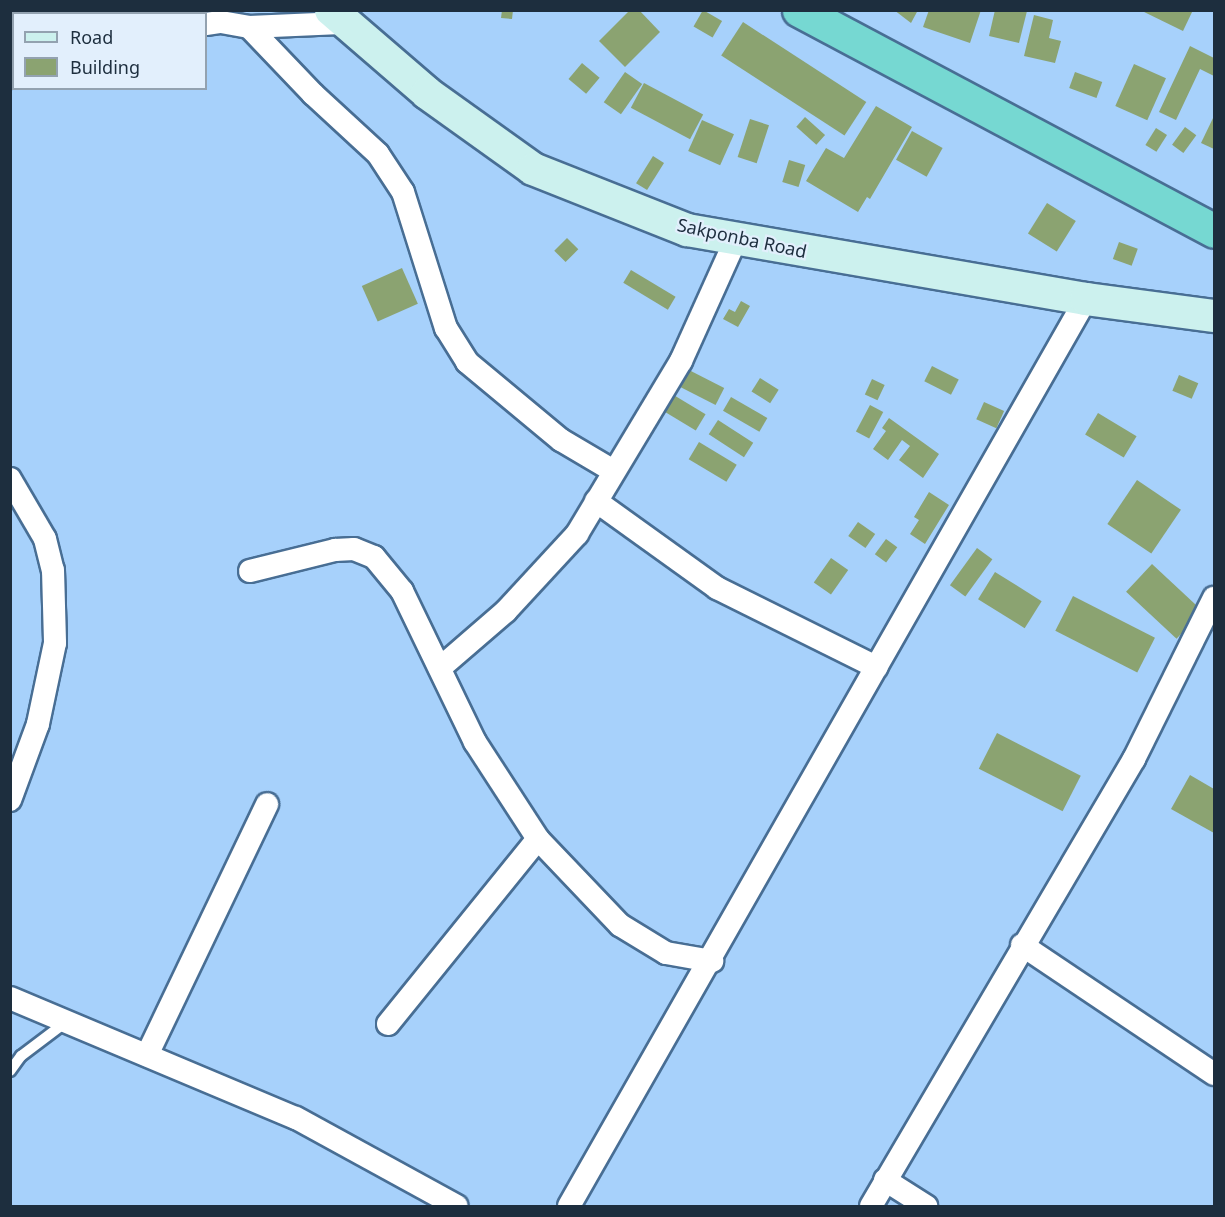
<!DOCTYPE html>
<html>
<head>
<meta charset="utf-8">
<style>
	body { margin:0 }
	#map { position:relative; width:1225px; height:1217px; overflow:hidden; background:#a7d1fb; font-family:"Noto Sans",sans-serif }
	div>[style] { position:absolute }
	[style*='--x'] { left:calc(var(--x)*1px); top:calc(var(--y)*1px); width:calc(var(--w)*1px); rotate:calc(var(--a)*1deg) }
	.building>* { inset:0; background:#8ba371; transform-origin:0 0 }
	.roads { filter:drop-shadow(2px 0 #486e94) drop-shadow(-2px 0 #486e94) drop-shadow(0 2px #486e94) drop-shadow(0 -2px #486e94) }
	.service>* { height:10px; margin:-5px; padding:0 5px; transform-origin:5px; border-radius:5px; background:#fff }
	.minor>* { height:22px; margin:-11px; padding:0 11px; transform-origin:11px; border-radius:11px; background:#fff }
	.secondary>* { height:32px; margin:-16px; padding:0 16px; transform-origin:16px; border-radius:16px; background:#ccf1ee }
	.trunk>* { height:33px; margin:-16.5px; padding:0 16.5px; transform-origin:16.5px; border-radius:16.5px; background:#76d8d2 }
	span { translate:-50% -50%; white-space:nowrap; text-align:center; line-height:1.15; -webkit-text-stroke:4.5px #e2effc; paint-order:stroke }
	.street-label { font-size:18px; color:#1d2e3e }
	.frame { position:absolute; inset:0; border:12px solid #1d2e3e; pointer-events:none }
	.legend { position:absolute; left:12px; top:12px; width:195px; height:78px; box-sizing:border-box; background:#e2effc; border:2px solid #93a2b0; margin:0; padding:8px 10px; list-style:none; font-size:18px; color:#1d2e3e }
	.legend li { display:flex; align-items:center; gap:12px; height:30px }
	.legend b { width:30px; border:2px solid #93a2b0 }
</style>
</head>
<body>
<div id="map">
	<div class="building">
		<div style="clip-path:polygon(502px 10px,513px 10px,512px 19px,501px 18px)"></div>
		<div style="clip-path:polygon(630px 10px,639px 10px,660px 32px,625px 67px,599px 41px)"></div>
		<div style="left:703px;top:10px;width:22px;height:19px;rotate:30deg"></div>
		<div style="clip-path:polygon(894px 10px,918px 10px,911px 23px)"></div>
		<div style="clip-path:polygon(929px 10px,981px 10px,970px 43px,923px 27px)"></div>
		<div style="clip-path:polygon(995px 10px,1027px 11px,1019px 43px,989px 36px)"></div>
		<div style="clip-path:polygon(1140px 10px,1193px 10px,1183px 31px)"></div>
		<div style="clip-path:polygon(1034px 15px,1053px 20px,1049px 38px,1061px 41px,1055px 63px,1024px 56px)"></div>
		<div style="left:743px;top:22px;width:147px;height:40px;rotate:33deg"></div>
		<div style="clip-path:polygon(1190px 46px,1214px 58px,1214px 76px,1200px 69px,1176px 120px,1159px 112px)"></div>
		<div style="left:582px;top:63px;width:23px;height:21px;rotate:40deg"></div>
		<div style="left:1134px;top:64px;width:35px;height:46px;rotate:24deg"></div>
		<div style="left:625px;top:72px;width:21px;height:37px;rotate:35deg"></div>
		<div style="left:1075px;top:72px;width:29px;height:17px;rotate:20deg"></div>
		<div style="left:644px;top:83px;width:67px;height:28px;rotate:28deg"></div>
		<div style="clip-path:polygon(876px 106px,912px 127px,870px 199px,867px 197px,858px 212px,806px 181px,826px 148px,844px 158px)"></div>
		<div style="clip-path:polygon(1214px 116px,1214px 149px,1201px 143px)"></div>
		<div style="left:805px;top:117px;width:27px;height:13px;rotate:42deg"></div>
		<div style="left:750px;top:119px;width:20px;height:40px;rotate:18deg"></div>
		<div style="left:702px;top:120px;width:35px;height:34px;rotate:24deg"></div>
		<div style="left:1185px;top:127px;width:14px;height:22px;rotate:36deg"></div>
		<div style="left:1156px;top:128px;width:13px;height:20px;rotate:32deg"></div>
		<div style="left:912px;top:131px;width:35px;height:33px;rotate:29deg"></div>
		<div style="left:653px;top:156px;width:13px;height:32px;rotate:32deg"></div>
		<div style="left:789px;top:160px;width:17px;height:23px;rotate:17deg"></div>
		<div style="left:1047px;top:203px;width:34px;height:36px;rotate:32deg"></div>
		<div style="left:567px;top:238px;width:16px;height:18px;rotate:45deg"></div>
		<div style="left:1119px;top:242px;width:20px;height:18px;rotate:20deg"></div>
		<div style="left:402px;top:268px;width:39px;height:44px;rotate:66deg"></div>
		<div style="left:631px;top:270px;width:52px;height:15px;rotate:31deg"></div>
		<div style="clip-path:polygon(741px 301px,750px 306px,738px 327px,723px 319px,729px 309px,735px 312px)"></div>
		<div style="left:932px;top:366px;width:30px;height:17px;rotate:27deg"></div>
		<div style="left:685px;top:368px;width:44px;height:19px;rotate:27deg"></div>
		<div style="left:1179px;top:375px;width:21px;height:17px;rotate:23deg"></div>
		<div style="left:760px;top:378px;width:22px;height:16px;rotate:32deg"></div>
		<div style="left:872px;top:379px;width:14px;height:17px;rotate:25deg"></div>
		<div style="left:667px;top:391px;width:45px;height:19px;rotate:31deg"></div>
		<div style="left:731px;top:397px;width:42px;height:16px;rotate:30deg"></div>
		<div style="left:984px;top:402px;width:22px;height:19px;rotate:24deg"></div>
		<div style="left:870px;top:405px;width:15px;height:30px;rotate:28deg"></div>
		<div style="left:1098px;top:413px;width:45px;height:25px;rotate:31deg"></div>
		<div style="clip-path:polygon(889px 418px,939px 454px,923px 478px,899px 460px,910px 446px,902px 440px,888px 460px,873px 449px,886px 431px,882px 428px)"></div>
		<div style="left:718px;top:420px;width:42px;height:17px;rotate:33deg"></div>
		<div style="left:699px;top:442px;width:44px;height:20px;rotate:31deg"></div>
		<div style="left:1137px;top:480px;width:53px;height:53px;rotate:34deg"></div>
		<div style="clip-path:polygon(929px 492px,949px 505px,925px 544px,910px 534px,919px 520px,914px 517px)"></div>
		<div style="left:858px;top:522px;width:21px;height:17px;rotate:35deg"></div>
		<div style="left:886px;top:539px;width:14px;height:19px;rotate:36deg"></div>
		<div style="left:977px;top:548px;width:19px;height:46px;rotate:36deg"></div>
		<div style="left:831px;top:558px;width:21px;height:30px;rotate:35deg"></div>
		<div style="left:1152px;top:564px;width:69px;height:38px;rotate:43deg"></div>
		<div style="left:995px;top:572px;width:55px;height:32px;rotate:32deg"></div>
		<div style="left:1073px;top:596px;width:92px;height:39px;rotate:27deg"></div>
		<div style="left:997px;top:733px;width:94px;height:40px;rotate:27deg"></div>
		<div style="clip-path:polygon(1190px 775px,1214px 789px,1214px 833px,1171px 809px)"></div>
	</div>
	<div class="roads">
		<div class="service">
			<div style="--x:10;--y:1071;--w:19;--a:-54"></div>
			<div style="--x:21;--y:1056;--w:56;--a:-37.1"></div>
		</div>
		<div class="minor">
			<div style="--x:206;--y:24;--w:15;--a:-8"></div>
			<div style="--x:221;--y:22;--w:28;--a:10"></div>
			<div style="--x:249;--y:27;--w:92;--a:-2.5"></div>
			<div style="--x:249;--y:27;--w:93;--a:46.3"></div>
			<div style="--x:313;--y:94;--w:88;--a:42.7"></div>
			<div style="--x:378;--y:154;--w:45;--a:56.7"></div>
			<div style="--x:403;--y:192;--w:143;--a:72.5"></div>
			<div style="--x:446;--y:328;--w:40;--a:58"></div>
			<div style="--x:467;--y:362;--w:122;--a:39.7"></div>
			<div style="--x:561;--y:440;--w:59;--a:30.5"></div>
			<div style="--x:10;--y:77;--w:4;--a:-14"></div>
			<div style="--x:10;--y:479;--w:69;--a:59.7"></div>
			<div style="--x:45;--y:539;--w:32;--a:76"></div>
			<div style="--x:53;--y:570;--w:73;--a:88.4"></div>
			<div style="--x:55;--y:643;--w:83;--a:101.9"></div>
			<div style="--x:38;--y:724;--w:81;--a:110.2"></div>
			<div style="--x:596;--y:501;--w:149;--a:35.7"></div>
			<div style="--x:717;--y:588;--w:178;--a:26.4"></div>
			<div style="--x:250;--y:571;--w:88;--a:-13.9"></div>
			<div style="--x:335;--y:550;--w:19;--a:-3"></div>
			<div style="--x:354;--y:549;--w:22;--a:22"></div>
			<div style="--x:374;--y:557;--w:44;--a:50.5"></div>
			<div style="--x:402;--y:591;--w:168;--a:64.2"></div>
			<div style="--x:475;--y:742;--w:116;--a:57"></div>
			<div style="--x:538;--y:839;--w:119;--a:46.4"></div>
			<div style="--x:620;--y:925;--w:54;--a:31.3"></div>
			<div style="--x:666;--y:953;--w:47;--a:9.9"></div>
			<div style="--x:440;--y:668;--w:87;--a:-40.8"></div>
			<div style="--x:506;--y:611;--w:105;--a:-47.3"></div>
			<div style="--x:577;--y:534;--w:202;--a:-59"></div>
			<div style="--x:681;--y:361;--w:134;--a:-65.7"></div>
			<div style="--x:1022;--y:945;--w:231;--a:33.9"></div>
			<div style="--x:10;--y:998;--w:310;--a:22.8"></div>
			<div style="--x:296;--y:1118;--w:183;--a:28.7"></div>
			<div style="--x:388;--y:1024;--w:238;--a:-51"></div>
			<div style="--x:147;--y:1055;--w:278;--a:-64.4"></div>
			<div style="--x:885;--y:1180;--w:49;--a:32.4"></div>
			<div style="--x:569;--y:1206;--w:1044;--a:-60.32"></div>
			<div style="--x:871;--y:1206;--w:519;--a:-59.53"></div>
			<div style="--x:1134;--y:759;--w:180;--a:-63.6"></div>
		</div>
		<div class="secondary">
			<div style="--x:331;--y:10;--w:127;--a:40.8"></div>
			<div style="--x:427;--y:93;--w:130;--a:35.6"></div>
			<div style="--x:533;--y:169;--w:166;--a:21.6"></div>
			<div style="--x:687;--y:230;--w:405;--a:9.8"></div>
			<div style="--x:1086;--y:299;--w:129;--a:7.6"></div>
		</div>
		<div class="trunk">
			<div style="--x:799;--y:10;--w:470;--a:28"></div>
		</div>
	</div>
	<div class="street-label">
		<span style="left:742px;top:238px;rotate:12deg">Sakponba Road</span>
	</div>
	<div class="frame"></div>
	<ul class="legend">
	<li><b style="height:8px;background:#ccf1ee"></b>Road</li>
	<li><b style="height:16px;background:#8ba371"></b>Building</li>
	</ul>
</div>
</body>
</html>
